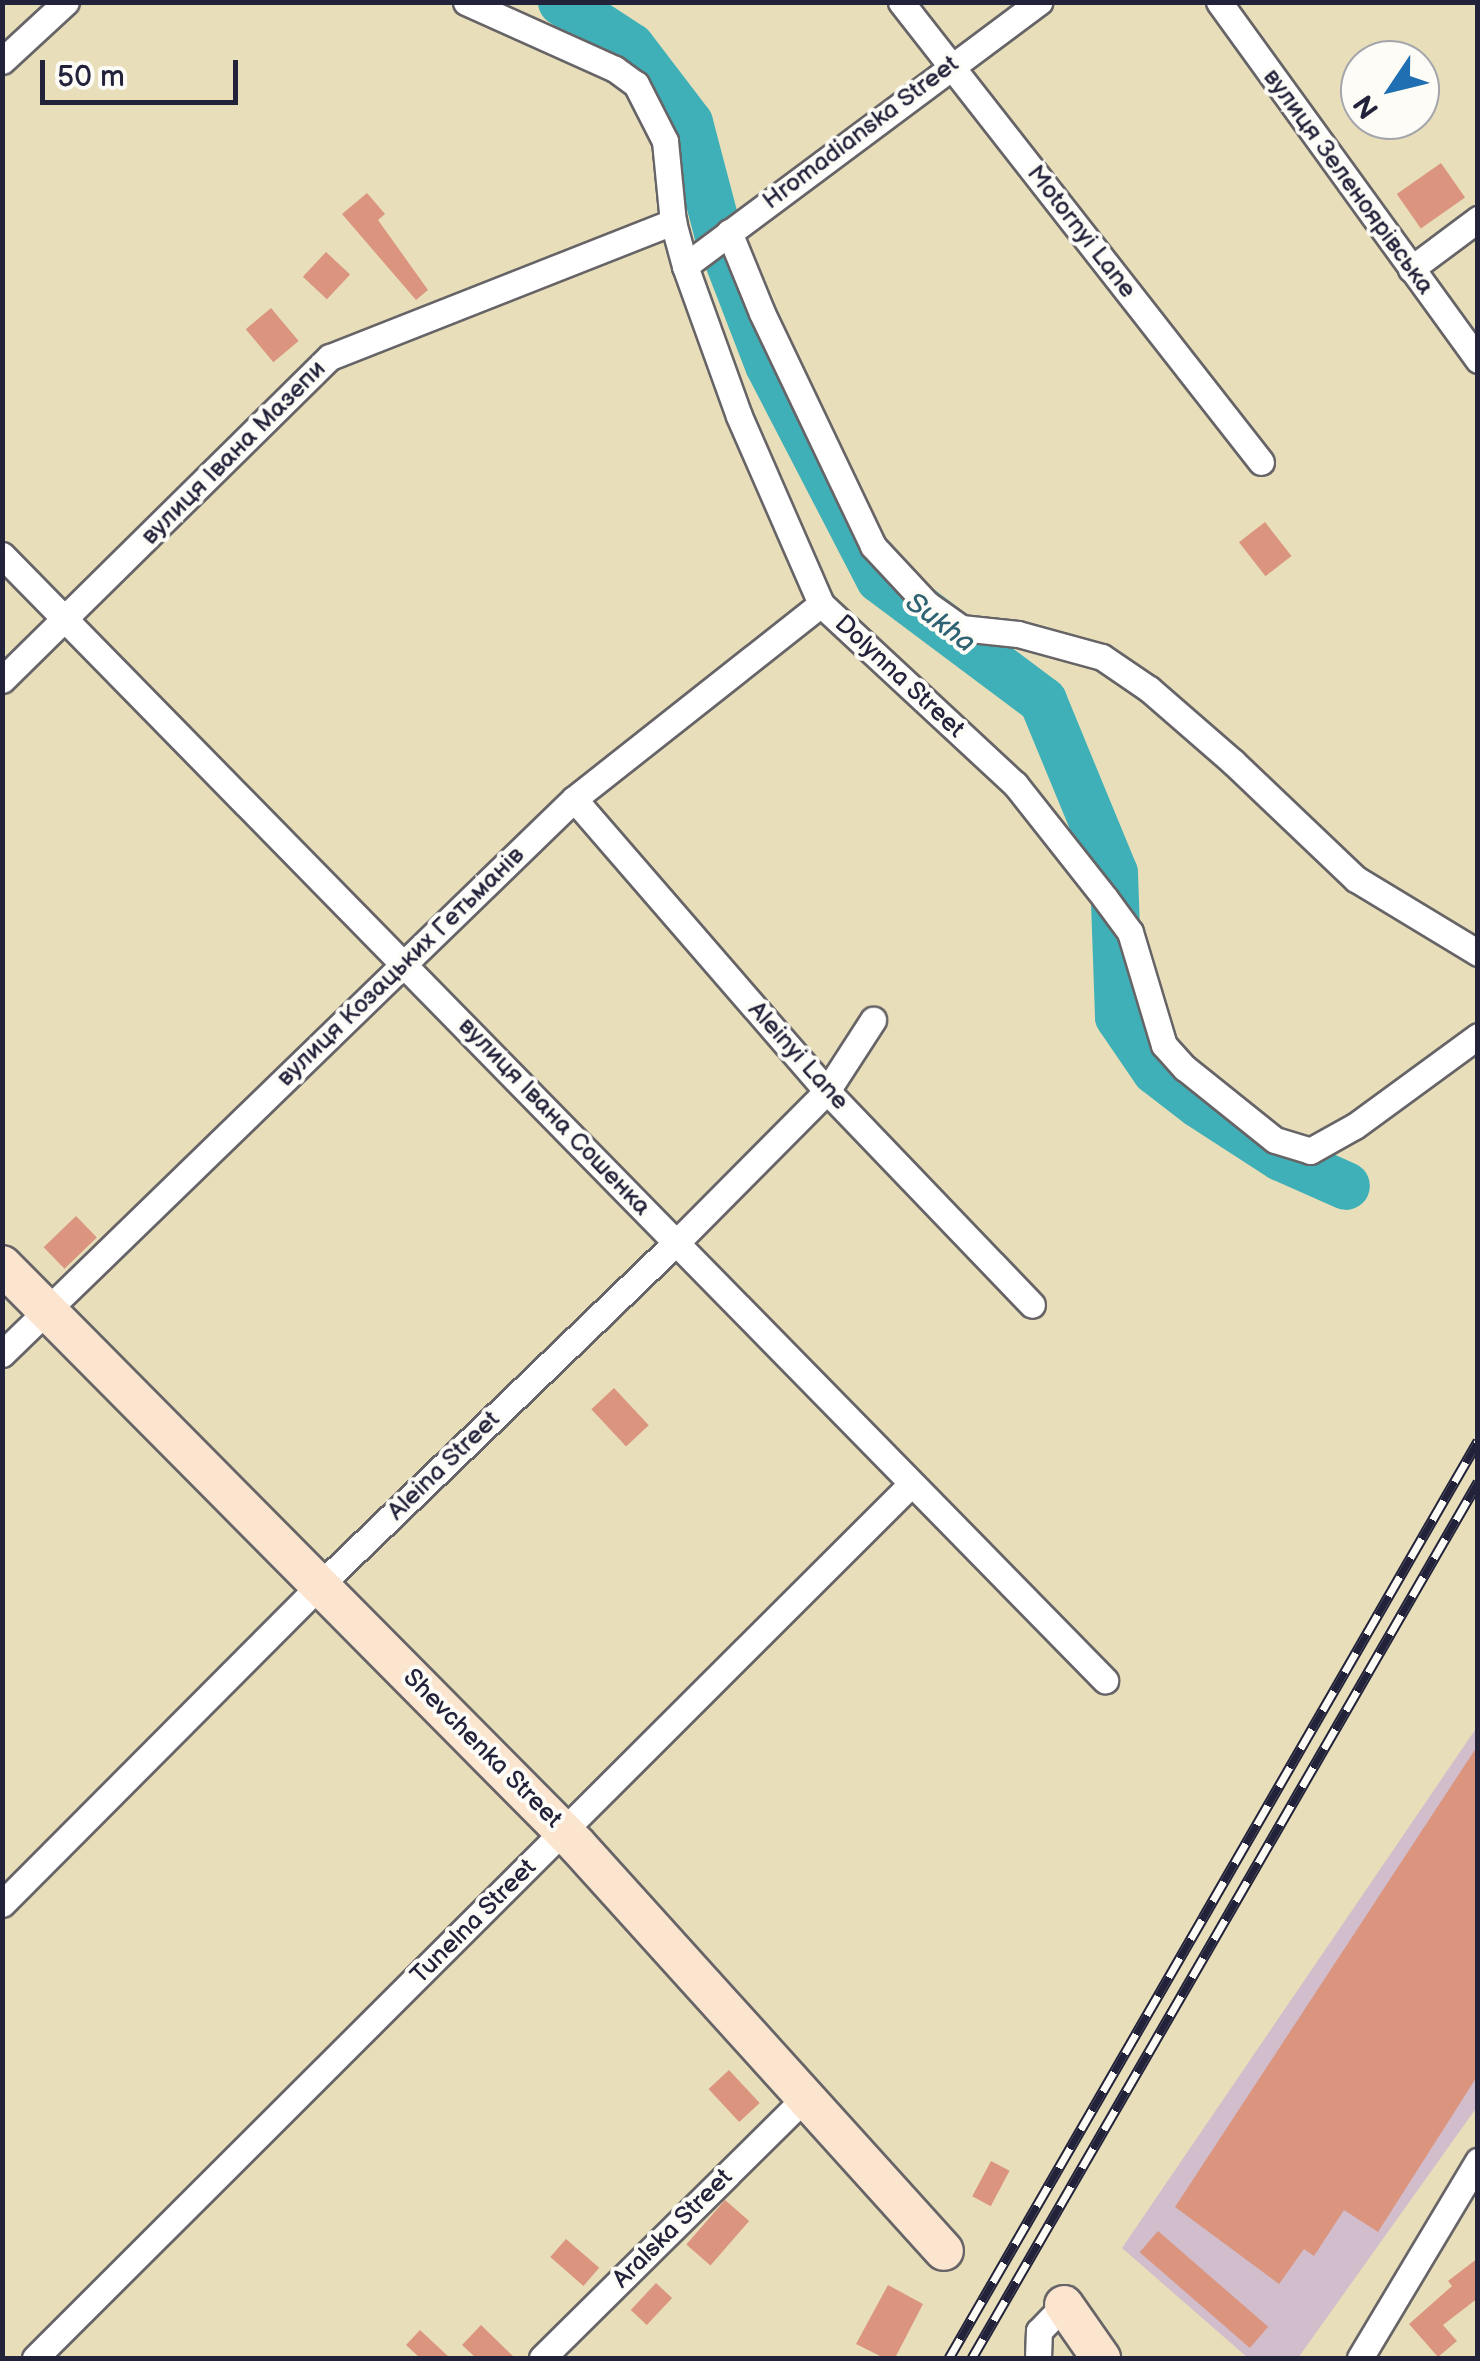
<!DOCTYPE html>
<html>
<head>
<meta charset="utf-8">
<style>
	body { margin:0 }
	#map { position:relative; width:1480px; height:2361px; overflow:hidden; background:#e8dfba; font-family:"Balsamiq Sans",sans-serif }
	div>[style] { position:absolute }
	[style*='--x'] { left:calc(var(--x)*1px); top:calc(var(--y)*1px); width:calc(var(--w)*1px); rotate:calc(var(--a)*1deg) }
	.industrial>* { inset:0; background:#d1bdcb }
	.river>* { height:48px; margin:-24px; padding:0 24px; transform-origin:24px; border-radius:24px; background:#3fb0b7 }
	.building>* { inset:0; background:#db957f; transform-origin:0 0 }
	.roads { filter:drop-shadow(2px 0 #676467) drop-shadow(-2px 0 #676467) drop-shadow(0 2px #676467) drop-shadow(0 -2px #676467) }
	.street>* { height:25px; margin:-12.5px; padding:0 12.5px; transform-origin:12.5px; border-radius:12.5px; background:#fff }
	.secondary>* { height:38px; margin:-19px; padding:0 19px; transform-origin:19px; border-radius:19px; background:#fce5cf }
	.rail>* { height:11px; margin-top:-5.5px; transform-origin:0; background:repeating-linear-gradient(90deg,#fdfcf7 0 22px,#22223b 0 44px); box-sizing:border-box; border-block:2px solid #22223b }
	span { translate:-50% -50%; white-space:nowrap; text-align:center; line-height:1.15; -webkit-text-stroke:8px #fdfcf7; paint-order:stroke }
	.street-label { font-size:25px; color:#22223b }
	.water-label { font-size:28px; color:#2f6273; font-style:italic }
	.frame { position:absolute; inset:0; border:5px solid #22223b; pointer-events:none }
	.north { position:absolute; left:1340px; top:40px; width:100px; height:100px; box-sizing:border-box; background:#fdfcf7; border:2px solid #a5a5ac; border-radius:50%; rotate:235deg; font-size:28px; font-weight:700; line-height:40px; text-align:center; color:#22223b }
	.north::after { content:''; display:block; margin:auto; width:35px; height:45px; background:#1f6fb2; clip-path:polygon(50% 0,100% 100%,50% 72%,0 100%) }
	.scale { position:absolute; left:40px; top:60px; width:198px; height:45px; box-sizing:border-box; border:5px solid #22223b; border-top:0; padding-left:12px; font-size:30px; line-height:35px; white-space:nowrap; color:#22223b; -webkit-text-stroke:8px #fdfcf7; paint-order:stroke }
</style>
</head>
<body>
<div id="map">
	<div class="industrial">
		<div style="clip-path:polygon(1477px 1727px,1477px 2107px,1298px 2358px,1248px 2358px,1122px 2248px)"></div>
	</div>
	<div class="river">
		<div style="--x:562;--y:2;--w:82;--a:33.1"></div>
		<div style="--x:631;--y:47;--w:96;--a:52.7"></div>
		<div style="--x:689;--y:123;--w:114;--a:75.2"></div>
		<div style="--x:718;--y:233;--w:142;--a:68.9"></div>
		<div style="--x:769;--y:365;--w:241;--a:62.6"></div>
		<div style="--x:880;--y:579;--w:204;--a:36.8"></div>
		<div style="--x:1043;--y:701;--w:186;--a:67.6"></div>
		<div style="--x:1114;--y:873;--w:144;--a:88"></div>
		<div style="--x:1119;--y:1017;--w:65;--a:55.6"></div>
		<div style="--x:1156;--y:1071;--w:54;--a:37.5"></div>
		<div style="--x:1199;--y:1104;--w:98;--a:32.9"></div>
		<div style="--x:1281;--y:1157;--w:71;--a:24"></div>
	</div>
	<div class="building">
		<div style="left:1441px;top:163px;width:42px;height:54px;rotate:55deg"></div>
		<div style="clip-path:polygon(367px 193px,385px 214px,378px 220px,428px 290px,416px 300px,342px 214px)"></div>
		<div style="left:326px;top:252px;width:33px;height:34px;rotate:43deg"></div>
		<div style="left:271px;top:308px;width:43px;height:33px;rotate:50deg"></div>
		<div style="left:1265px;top:522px;width:43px;height:33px;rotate:52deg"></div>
		<div style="left:76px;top:1216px;width:30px;height:45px;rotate:46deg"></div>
		<div style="left:614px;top:1388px;width:51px;height:31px;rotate:47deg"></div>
		<div style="clip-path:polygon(1478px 1745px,1478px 2075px,1378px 2232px,1344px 2210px,1314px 2256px,1304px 2249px,1279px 2284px,1175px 2207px)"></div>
		<div style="left:729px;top:2070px;width:45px;height:28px;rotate:47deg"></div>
		<div style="left:991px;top:2161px;width:21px;height:40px;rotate:28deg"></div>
		<div style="left:725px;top:2200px;width:32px;height:59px;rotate:41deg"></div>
		<div style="left:1158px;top:2231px;width:146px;height:28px;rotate:41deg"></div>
		<div style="left:566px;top:2239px;width:44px;height:24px;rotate:41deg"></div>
		<div style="clip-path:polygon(1478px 2258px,1478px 2298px,1443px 2325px,1457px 2341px,1438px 2357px,1409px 2324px,1452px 2286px,1448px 2281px)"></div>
		<div style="left:656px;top:2283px;width:22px;height:37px;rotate:43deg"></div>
		<div style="clip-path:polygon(888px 2285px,923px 2304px,895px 2358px,884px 2358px,856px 2344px)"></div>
		<div style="clip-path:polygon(481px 2325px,515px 2358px,476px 2358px,462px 2345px)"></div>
		<div style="clip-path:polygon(420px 2330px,450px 2358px,420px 2358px,406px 2345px)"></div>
	</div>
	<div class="roads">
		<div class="street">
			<div style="--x:466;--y:2;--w:163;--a:24.2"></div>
			<div style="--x:615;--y:69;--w:26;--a:36"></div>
			<div style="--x:636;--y:84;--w:64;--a:63"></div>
			<div style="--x:665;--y:141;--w:81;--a:84.4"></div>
			<div style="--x:673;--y:222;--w:46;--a:74.7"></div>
			<div style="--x:685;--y:266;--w:159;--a:70.2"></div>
			<div style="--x:739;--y:416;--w:205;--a:66.4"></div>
			<div style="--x:821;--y:604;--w:265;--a:42.9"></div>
			<div style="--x:1015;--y:784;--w:145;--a:51.7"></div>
			<div style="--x:1105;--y:898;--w:42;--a:53.7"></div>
			<div style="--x:1130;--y:932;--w:118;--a:73.3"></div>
			<div style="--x:1164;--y:1045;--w:31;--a:48"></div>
			<div style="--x:1185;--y:1068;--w:115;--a:38.7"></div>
			<div style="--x:1275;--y:1140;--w:37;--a:17"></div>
			<div style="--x:1310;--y:1151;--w:51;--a:-29.1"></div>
			<div style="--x:1355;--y:1126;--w:152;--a:-36.2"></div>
			<div style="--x:901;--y:2;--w:584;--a:51.95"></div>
			<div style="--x:1219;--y:2;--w:442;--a:54.1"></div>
			<div style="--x:2;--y:61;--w:87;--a:-42.7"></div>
			<div style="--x:729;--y:232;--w:87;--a:67.8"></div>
			<div style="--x:762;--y:313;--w:258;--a:64.5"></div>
			<div style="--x:873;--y:546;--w:79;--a:47"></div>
			<div style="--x:927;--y:604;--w:42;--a:35.2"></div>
			<div style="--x:961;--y:628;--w:57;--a:6"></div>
			<div style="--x:1018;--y:634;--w:87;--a:15.3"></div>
			<div style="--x:1102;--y:657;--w:57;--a:34.2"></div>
			<div style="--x:1149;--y:689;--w:111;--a:41"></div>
			<div style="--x:1233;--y:762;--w:170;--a:43.6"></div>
			<div style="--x:1356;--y:879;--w:143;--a:31.2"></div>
			<div style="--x:685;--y:266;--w:442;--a:-36.7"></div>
			<div style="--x:1411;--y:269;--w:84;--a:-36.7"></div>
			<div style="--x:2;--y:555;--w:1576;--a:45.57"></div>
			<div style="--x:2;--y:680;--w:460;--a:-44.6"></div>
			<div style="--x:330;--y:357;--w:369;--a:-21.5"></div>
			<div style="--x:574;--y:799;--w:386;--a:49.1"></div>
			<div style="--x:827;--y:1091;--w:296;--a:46.2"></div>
			<div style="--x:2;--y:1354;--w:797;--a:-44.14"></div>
			<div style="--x:574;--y:799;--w:315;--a:-38.3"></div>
			<div style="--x:2;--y:1904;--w:450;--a:-45.1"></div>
			<div style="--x:320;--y:1585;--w:494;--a:-43.9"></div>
			<div style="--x:676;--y:1243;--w:214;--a:-45.2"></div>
			<div style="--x:827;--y:1091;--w:85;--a:-57.1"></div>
			<div style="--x:35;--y:2358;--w:1237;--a:-44.93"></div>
			<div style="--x:542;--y:2358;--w:368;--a:-44.7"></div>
			<div style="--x:1038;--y:2358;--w:27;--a:-88"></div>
			<div style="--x:1039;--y:2331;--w:36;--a:-46"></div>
			<div style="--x:1360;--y:2358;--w:230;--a:-59.1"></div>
		</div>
		<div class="secondary">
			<div style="--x:2;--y:1265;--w:817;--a:45.25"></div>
			<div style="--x:577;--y:1845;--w:547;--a:47.89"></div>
			<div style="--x:1064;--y:2305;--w:65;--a:55.1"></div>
		</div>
	</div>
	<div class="rail">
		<div style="--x:949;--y:2358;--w:1059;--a:-60.02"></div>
		<div style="--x:972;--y:2358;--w:1012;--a:-59.99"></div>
	</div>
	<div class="street-label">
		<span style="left:861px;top:133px;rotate:-37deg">Hromadianska Street</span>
		<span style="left:1348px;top:182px;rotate:54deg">вулиця Зеленоярівська</span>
		<span style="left:1081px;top:232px;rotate:52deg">Motornyi Lane</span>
		<span style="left:234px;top:453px;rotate:-45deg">вулиця Івана Мазепи</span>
		<span style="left:899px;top:677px;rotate:43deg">Dolynna Street</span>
		<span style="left:401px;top:967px;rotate:-44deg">вулиця Козацьких Гетьманів</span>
		<span style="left:798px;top:1056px;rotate:48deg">Aleinyi Lane</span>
		<span style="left:554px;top:1117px;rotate:46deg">вулиця Івана Сошенка</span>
		<span style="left:444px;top:1466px;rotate:-44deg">Aleina Street</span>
		<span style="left:482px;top:1749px;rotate:45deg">Shevchenka Street</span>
		<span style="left:474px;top:1922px;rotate:-45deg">Tunelna Street</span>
		<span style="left:673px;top:2229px;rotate:-45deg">Aralska Street</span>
	</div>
	<div class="water-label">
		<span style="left:940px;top:623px;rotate:37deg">Sukha</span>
	</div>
	<div class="frame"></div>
	<div class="north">N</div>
	<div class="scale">50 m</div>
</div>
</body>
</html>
